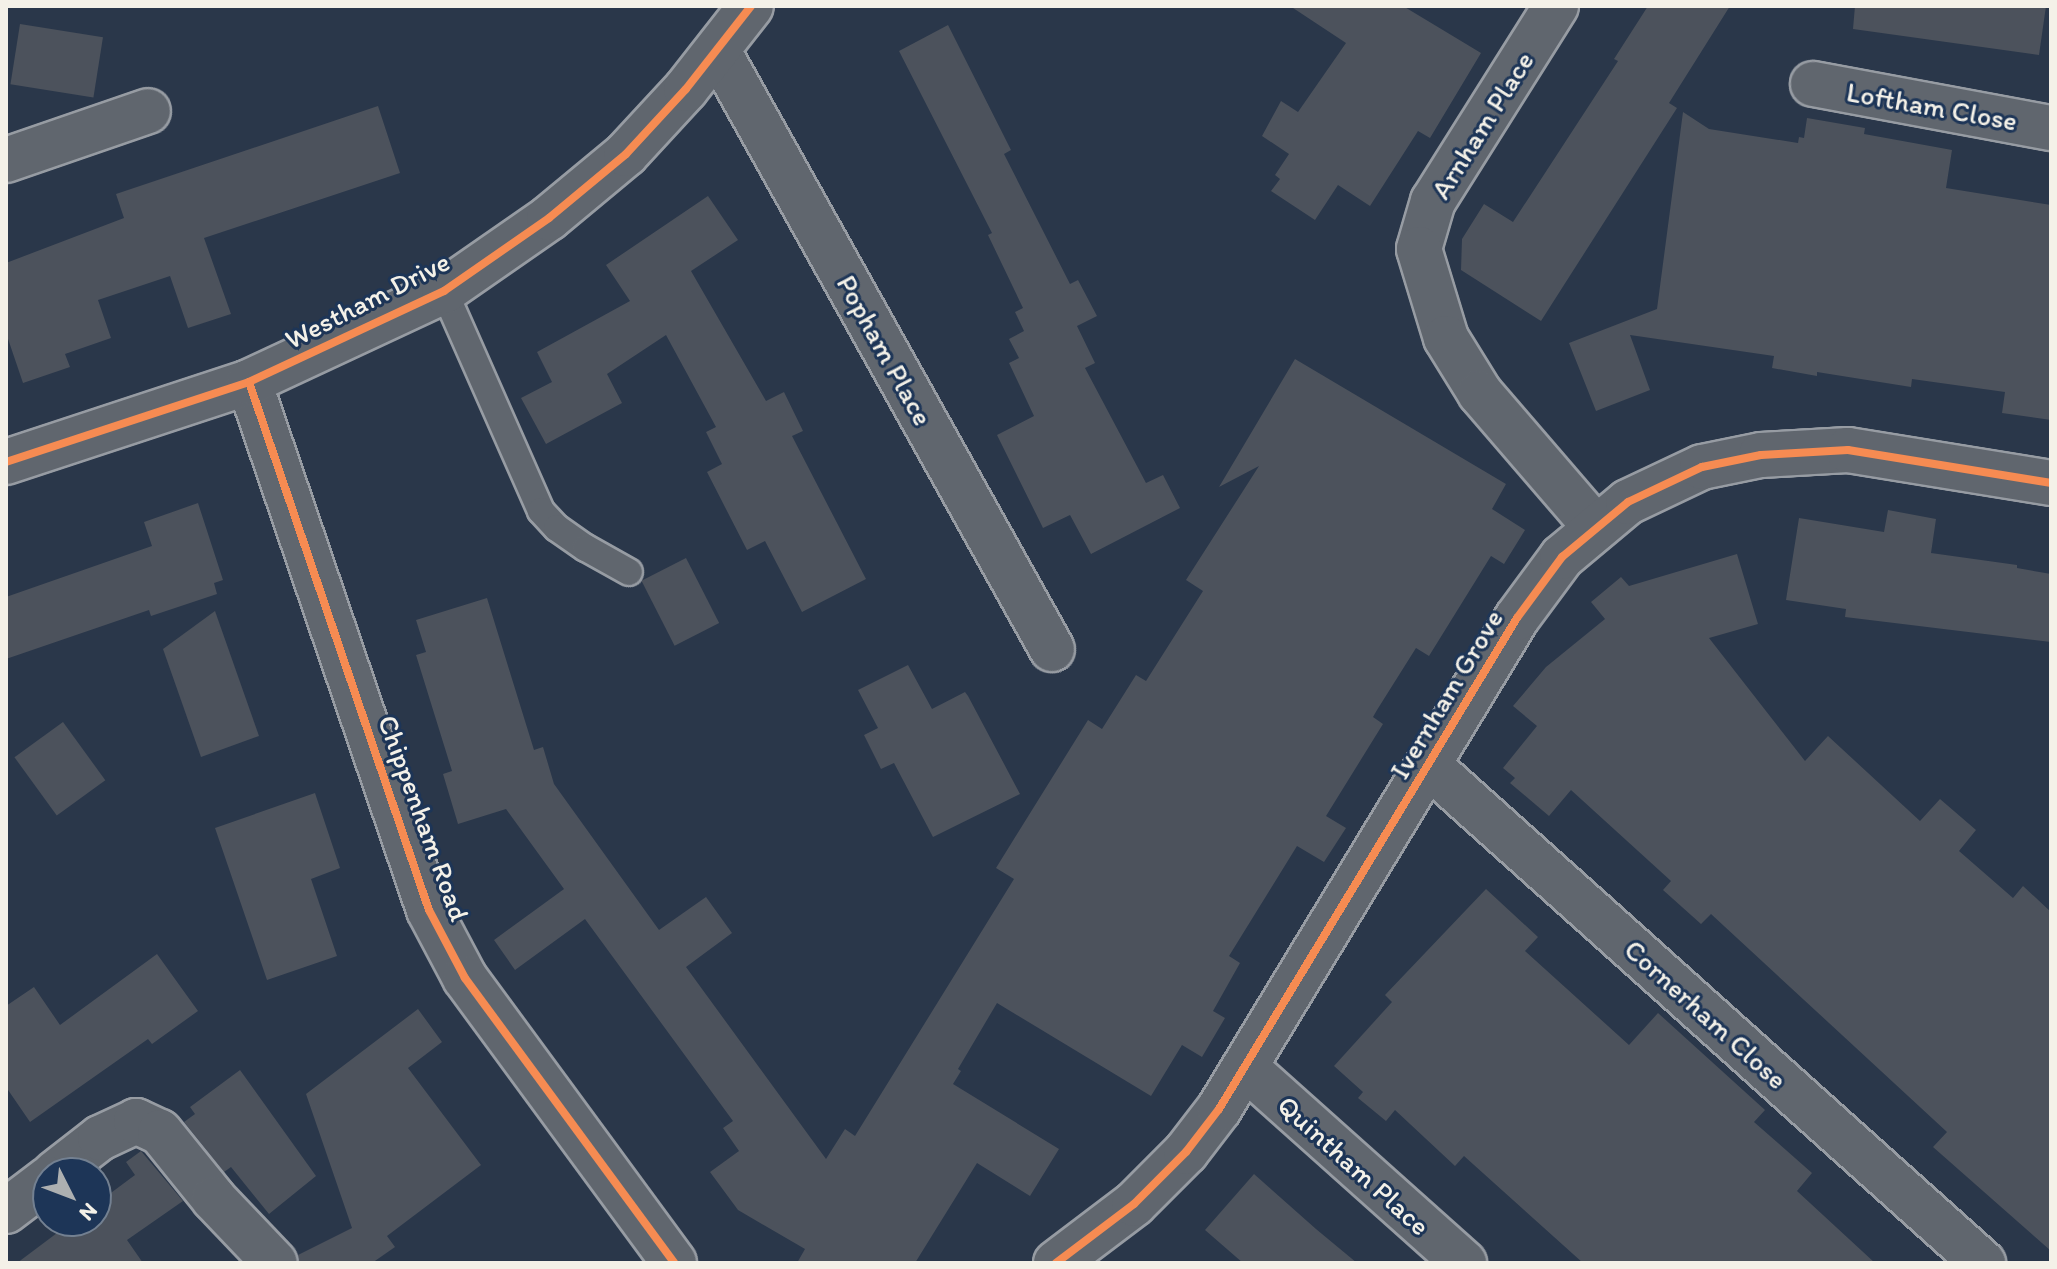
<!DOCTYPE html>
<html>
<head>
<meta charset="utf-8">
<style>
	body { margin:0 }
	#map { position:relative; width:2057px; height:1269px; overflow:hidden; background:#2a374a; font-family:Itim,sans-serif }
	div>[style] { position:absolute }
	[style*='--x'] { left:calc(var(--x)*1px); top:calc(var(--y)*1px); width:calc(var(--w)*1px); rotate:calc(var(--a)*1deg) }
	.building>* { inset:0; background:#4c525c; transform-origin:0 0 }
	.roads { filter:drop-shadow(2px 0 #979ca3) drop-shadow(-2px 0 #979ca3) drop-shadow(0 2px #979ca3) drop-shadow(0 -2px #979ca3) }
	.lane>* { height:26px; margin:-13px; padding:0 13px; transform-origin:13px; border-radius:13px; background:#60666e }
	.street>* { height:44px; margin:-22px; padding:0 22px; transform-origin:22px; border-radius:22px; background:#60666e }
	.secondary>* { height:44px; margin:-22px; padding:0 22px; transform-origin:22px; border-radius:22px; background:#60666e }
	.cycleway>* { height:8px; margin:-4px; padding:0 4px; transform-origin:4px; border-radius:4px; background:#f68b52 }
	span { translate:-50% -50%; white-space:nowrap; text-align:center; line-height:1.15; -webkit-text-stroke:6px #1d3557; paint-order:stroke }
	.street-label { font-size:28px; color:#f4f1e8 }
	.frame { position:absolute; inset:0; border:8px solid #f4f1e8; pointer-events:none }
	.north { position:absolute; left:32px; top:1157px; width:80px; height:80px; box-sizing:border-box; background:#1d3557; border:2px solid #738091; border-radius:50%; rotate:132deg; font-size:22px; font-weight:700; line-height:32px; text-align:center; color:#f4f1e8 }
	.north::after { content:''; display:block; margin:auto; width:28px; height:36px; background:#adb0b1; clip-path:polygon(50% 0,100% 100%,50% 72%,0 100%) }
</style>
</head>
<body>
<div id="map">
	<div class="building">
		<div style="clip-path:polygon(1290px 6px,1403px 6px,1481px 53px,1430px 138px,1418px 131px,1370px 206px,1338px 185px,1315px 220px,1271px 191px,1280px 179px,1275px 175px,1289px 154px,1262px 136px,1281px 101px,1298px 112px,1346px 43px)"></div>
		<div style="clip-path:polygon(1648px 6px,1730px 6px,1669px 103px,1677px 108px,1541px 321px,1461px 270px,1462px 239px,1484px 204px,1513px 222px,1618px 61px,1614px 59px)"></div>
		<div style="clip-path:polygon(1855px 6px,2046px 6px,2039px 55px,1853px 29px)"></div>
		<div style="left:20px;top:24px;width:84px;height:61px;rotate:9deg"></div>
		<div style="clip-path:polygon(948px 25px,1011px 150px,1004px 154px,1070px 284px,1078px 280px,1097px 316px,1077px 326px,1095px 363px,1085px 368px,1146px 483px,1163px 475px,1180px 508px,1091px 554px,1070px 515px,1043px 528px,997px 435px,1034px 416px,1009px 363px,1019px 358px,1009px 339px,1024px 331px,1015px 312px,1023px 308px,988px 235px,992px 233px,899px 51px)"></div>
		<div style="clip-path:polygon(378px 106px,400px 173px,204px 238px,231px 314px,188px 328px,170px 276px,98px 300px,111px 338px,65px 354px,70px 367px,23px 383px,6px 333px,6px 263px,124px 218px,116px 194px)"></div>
		<div style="clip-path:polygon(1683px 112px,1709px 129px,1798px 143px,1799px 137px,1804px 138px,1807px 118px,1865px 128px,1864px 134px,1952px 150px,1946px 188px,2051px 205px,2051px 420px,2002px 413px,2005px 392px,1912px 379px,1911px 387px,1817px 372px,1817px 376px,1772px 368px,1774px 356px,1630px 335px,1650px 390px,1596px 411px,1569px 343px,1657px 309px)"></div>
		<div style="clip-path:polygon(708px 196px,738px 240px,691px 271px,766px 401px,784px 392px,803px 431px,792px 436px,866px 579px,802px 612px,765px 541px,747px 550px,707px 472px,722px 464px,706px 432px,716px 427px,666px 335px,607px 374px,622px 403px,546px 444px,521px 398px,552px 382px,537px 352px,630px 301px,606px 265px)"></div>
		<div style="clip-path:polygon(1295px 359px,1506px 484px,1492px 509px,1525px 530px,1504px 564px,1491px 556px,1429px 656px,1416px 648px,1377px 710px,1373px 717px,1383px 724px,1326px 816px,1346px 828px,1324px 862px,1297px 846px,1229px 956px,1240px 963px,1213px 1011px,1225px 1018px,1202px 1057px,1182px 1045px,1151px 1096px,997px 1003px,958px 1069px,961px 1071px,953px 1084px,1059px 1149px,1030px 1196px,977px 1163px,915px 1263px,797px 1263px,805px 1249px,738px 1210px,710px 1172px,739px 1151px,723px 1128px,733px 1121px,585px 919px,515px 970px,494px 940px,564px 889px,506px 809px,458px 824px,443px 774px,452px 771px,416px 655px,426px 652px,416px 620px,487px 598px,534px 750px,543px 747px,554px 784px,659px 930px,706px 897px,732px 933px,686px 967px,826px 1159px,845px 1129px,855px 1136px,1014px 879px,996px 868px,1088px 720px,1102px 729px,1136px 675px,1146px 681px,1203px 591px,1186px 580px,1259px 466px,1219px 487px)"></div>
		<div style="clip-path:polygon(198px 503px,223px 580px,214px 583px,217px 594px,151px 616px,149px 610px,6px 659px,6px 597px,152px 546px,144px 522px)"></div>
		<div style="clip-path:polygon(1888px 510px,1936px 519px,1931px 553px,2017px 565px,2017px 568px,2051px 574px,2051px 642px,1845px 617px,1846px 609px,1786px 600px,1799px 518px,1884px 532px)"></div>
		<div style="clip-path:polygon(1737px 554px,1758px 624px,1709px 638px,1805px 761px,1828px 736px,1920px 821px,1940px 799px,1976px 830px,1959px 851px,2013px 898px,2023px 886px,2051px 912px,2051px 1251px,1933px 1147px,1947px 1132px,1711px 914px,1701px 924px,1663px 890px,1671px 881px,1571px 790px,1549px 816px,1510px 783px,1515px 778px,1503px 768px,1537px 726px,1513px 706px,1546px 667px,1605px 619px,1591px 602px,1621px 577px,1629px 586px)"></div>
		<div style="left:686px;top:558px;width:73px;height:50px;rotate:63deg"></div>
		<div style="clip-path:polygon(215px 611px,259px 736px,201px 757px,163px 649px)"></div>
		<div style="clip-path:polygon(908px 665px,932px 709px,965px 692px,968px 696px,1020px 794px,933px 837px,894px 763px,881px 769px,864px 735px,878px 728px,858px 690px)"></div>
		<div style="left:63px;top:722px;width:72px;height:60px;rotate:54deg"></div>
		<div style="clip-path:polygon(315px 793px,340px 868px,311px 879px,337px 956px,267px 980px,215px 828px)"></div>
		<div style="clip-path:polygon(1486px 889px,1538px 937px,1525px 951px,1629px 1045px,1658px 1013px,1765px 1110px,1754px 1122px,1812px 1173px,1797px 1191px,1875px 1263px,1583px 1263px,1464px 1156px,1455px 1166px,1395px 1110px,1386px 1121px,1358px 1098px,1363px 1092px,1334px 1066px,1392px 1002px,1385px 995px)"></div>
		<div style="clip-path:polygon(157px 954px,198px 1011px,152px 1044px,148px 1039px,30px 1122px,6px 1087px,6px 1006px,34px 987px,60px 1025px)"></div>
		<div style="clip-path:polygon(418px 1009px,442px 1042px,408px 1068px,481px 1165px,387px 1236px,395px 1247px,372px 1263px,299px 1263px,298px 1255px,352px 1228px,306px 1094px)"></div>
		<div style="clip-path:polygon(240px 1070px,316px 1176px,269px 1214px,231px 1167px,224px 1172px,184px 1122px,195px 1114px,190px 1107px)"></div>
		<div style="clip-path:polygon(141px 1151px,183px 1201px,127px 1240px,143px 1263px,17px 1263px,73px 1221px,96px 1221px,96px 1204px,135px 1175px,126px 1162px)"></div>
		<div style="clip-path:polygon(1254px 1174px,1316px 1229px,1357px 1263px,1243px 1263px,1205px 1230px)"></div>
	</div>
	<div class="roads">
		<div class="lane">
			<div style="--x:444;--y:291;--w:240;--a:66.2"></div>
			<div style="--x:541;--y:511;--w:23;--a:47"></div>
			<div style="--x:557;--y:528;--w:35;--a:35"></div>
			<div style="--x:586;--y:548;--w:49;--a:29.2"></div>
		</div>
		<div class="street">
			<div style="--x:1556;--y:6;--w:231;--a:122.2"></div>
			<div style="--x:1433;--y:201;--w:50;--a:106.3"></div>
			<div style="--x:1419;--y:249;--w:93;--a:73.1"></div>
			<div style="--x:1446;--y:338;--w:65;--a:58.3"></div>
			<div style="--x:1480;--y:393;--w:178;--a:49.3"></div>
			<div style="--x:718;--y:51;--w:685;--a:60.82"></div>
			<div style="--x:1813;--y:84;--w:242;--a:10.5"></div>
			<div style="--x:6;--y:160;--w:150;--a:-19"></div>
			<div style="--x:249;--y:382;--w:558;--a:71.18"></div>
			<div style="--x:429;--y:910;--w:77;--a:62.1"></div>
			<div style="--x:465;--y:978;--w:353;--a:53.7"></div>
			<div style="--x:1428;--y:765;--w:746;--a:41.9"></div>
			<div style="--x:1245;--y:1067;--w:294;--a:41.8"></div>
			<div style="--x:55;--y:1173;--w:57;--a:-37.9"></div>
			<div style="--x:100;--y:1138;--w:40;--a:-25"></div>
			<div style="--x:136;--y:1121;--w:26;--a:25"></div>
			<div style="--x:160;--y:1132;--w:86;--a:51.1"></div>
			<div style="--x:214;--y:1199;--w:88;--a:46.4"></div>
			<div style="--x:6;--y:1211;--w:53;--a:-37.3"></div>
			<div style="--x:1056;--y:1263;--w:98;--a:-37.1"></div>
			<div style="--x:1134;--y:1204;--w:74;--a:-45"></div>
			<div style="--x:1186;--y:1152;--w:54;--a:-52.5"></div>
			<div style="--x:1219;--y:1109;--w:574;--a:-58.75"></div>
			<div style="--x:1517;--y:618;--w:76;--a:-53.6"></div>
			<div style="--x:1562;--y:557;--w:86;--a:-39.8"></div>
			<div style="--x:1628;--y:502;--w:82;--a:-25.3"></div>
			<div style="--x:1702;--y:467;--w:60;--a:-11.5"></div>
			<div style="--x:1761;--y:455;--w:87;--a:-3.3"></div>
			<div style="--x:1848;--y:450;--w:206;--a:9.2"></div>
		</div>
		<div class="secondary">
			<div style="--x:6;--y:462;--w:256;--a:-18.2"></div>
			<div style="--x:249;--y:382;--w:215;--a:-25"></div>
			<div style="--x:444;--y:291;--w:128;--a:-34.8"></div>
			<div style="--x:549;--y:218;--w:100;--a:-39.7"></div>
			<div style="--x:626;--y:154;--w:88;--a:-47.3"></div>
			<div style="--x:686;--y:89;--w:105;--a:-51.9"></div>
		</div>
	</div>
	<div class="cycleway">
		<div style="--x:249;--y:382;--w:558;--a:71.18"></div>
		<div style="--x:429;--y:910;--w:77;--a:62.1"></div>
		<div style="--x:465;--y:978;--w:353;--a:53.7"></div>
		<div style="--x:6;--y:462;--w:256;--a:-18.2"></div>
		<div style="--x:249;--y:382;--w:215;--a:-25"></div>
		<div style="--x:444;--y:291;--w:128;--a:-34.8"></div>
		<div style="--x:549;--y:218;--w:100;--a:-39.7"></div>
		<div style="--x:626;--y:154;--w:88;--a:-47.3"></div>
		<div style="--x:686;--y:89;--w:105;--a:-51.9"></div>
		<div style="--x:1056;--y:1263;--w:98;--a:-37.1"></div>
		<div style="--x:1134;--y:1204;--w:74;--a:-45"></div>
		<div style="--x:1186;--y:1152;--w:54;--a:-52.5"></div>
		<div style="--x:1219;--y:1109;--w:574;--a:-58.75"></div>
		<div style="--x:1517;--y:618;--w:76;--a:-53.6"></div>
		<div style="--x:1562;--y:557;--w:86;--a:-39.8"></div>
		<div style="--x:1628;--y:502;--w:82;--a:-25.3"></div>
		<div style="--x:1702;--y:467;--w:60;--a:-11.5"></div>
		<div style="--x:1761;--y:455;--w:87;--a:-3.3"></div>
		<div style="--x:1848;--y:450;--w:206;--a:9.2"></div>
	</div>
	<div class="street-label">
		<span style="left:1932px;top:106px;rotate:10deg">Loftham Close</span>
		<span style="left:1482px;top:125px;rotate:-58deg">Arnham Place</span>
		<span style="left:367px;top:300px;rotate:-27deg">Westham Drive</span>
		<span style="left:885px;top:350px;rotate:61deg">Popham Place</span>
		<span style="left:1446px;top:694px;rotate:-59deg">Ivernham Grove</span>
		<span style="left:424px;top:818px;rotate:70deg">Chippenham Road</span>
		<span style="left:1706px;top:1014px;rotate:42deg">Cornerham Close</span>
		<span style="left:1354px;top:1165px;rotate:42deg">Quintham Place</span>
	</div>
	<div class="frame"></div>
	<div class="north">N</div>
</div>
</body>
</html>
